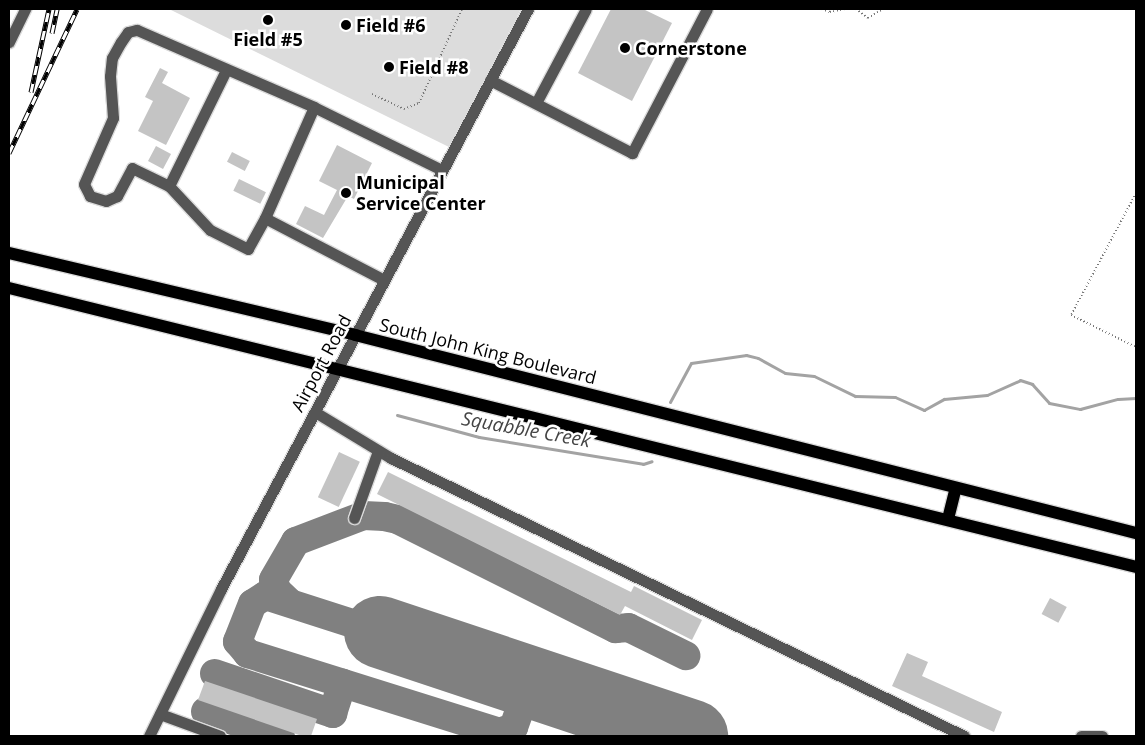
<!DOCTYPE html>
<html>
<head>
<meta charset="utf-8">
<style>
	body { margin:0 }
	#map { position:relative; width:1145px; height:745px; overflow:hidden; background:#fff; font-family:"Open Sans",sans-serif }
	div>[style] { position:absolute }
	[style*='--x'] { left:calc(var(--x)*1px); top:calc(var(--y)*1px); width:calc(var(--w)*1px); rotate:calc(var(--a)*1deg) }
	.green>* { inset:0; background:#dcdcdc }
	.stream>* { height:3px; margin:-1.5px; padding:0 1.5px; transform-origin:1.5px; border-radius:1.5px; background:#a3a3a3 }
	.taxiway>* { height:29px; margin:-14.5px; padding:0 14.5px; transform-origin:14.5px; border-radius:14.5px; background:#808080 }
	.runway>* { height:72px; margin:-36px; padding:0 36px; transform-origin:36px; border-radius:36px; background:#808080 }
	.building>* { inset:0; background:#c4c4c4; transform-origin:0 0 }
	.path>* { height:2px; margin-top:-1px; transform-origin:0; background:repeating-linear-gradient(90deg,#777 0 1px,transparent 0 3.5px) }
	.roads { filter:drop-shadow(1px 0 #dbdbdb) drop-shadow(-1px 0 #dbdbdb) drop-shadow(0 1px #dbdbdb) drop-shadow(0 -1px #dbdbdb) }
	.minor>* { height:11px; margin:-5.5px; padding:0 5.5px; transform-origin:5.5px; border-radius:5.5px; background:#555 }
	.major>* { height:12px; margin:-6px; padding:0 6px; transform-origin:6px; border-radius:6px; background:#000 }
	.rail>* { height:5px; margin-top:-2.5px; transform-origin:0; background:repeating-linear-gradient(90deg,#fff 0 9px,#000 0 18px); box-sizing:border-box; border-block:1px solid #000 }
	.dots>* { width:14px; height:14px; translate:-50% -50%; box-sizing:border-box; border:2px solid #fff; border-radius:50% }
	span { translate:-50% -50%; white-space:nowrap; text-align:center; line-height:1.15; -webkit-text-stroke:5px #fff; paint-order:stroke }
	.poi-label { font-size:18px; color:#000; font-weight:700 }
	.left { translate:0 -50%; text-align:left }
	.street-label { font-size:18px; color:#000 }
	.water-label { font-size:19px; color:#444; font-style:italic }
	.frame { position:absolute; inset:0; border:10px solid #000; pointer-events:none }
</style>
</head>
<body>
<div id="map">
	<div class="green">
		<div style="clip-path:polygon(169px 9px,521px 9px,449px 147px)"></div>
	</div>
	<div class="stream">
		<div style="--x:670;--y:402;--w:44;--a:-61.7"></div>
		<div style="--x:691;--y:363;--w:56;--a:-8.3"></div>
		<div style="--x:746;--y:355;--w:12;--a:14"></div>
		<div style="--x:758;--y:358;--w:31;--a:29"></div>
		<div style="--x:785;--y:373;--w:29;--a:6"></div>
		<div style="--x:814;--y:376;--w:46;--a:26"></div>
		<div style="--x:855;--y:396;--w:40;--a:1.4"></div>
		<div style="--x:895;--y:397;--w:32;--a:24"></div>
		<div style="--x:924;--y:410;--w:23;--a:-29"></div>
		<div style="--x:944;--y:399;--w:43;--a:-5.3"></div>
		<div style="--x:987;--y:395;--w:36;--a:-24"></div>
		<div style="--x:1020;--y:380;--w:13;--a:18"></div>
		<div style="--x:1032;--y:384;--w:25;--a:48"></div>
		<div style="--x:1049;--y:403;--w:32;--a:11"></div>
		<div style="--x:1080;--y:409;--w:39;--a:-15"></div>
		<div style="--x:1118;--y:399;--w:18;--a:-3"></div>
		<div style="--x:397;--y:415;--w:85;--a:15"></div>
		<div style="--x:479;--y:437;--w:166;--a:9.3"></div>
		<div style="--x:643;--y:464;--w:9;--a:-18"></div>
	</div>
	<div class="taxiway">
		<div style="--x:289;--y:602;--w:18;--a:-137"></div>
		<div style="--x:276;--y:590;--w:11;--a:-105"></div>
		<div style="--x:273;--y:579;--w:44;--a:-59.9"></div>
		<div style="--x:295;--y:541;--w:73;--a:-20.9"></div>
		<div style="--x:363;--y:515;--w:21;--a:3"></div>
		<div style="--x:384;--y:516;--w:13;--a:13"></div>
		<div style="--x:397;--y:519;--w:244;--a:26.6"></div>
		<div style="--x:615;--y:628;--w:13;--a:-4"></div>
		<div style="--x:628;--y:627;--w:64;--a:26.2"></div>
		<div style="--x:380;--y:632;--w:121;--a:-162.2"></div>
		<div style="--x:265;--y:595;--w:15;--a:148"></div>
		<div style="--x:252;--y:603;--w:41;--a:111.5"></div>
		<div style="--x:237;--y:641;--w:16;--a:50"></div>
		<div style="--x:247;--y:653;--w:264;--a:17.4"></div>
		<div style="--x:499;--y:732;--w:15;--a:-20"></div>
		<div style="--x:513;--y:727;--w:48;--a:-70.4"></div>
		<div style="--x:214;--y:673;--w:125;--a:18.7"></div>
		<div style="--x:332;--y:713;--w:32;--a:-72"></div>
		<div style="--x:205;--y:711;--w:79;--a:18.4"></div>
	</div>
	<div class="runway">
		<div style="--x:380;--y:632;--w:329;--a:18.4"></div>
	</div>
	<div class="building">
		<div style="clip-path:polygon(611px 9px,643px 9px,672px 23px,632px 101px,578px 73px)"></div>
		<div style="clip-path:polygon(160px 68px,168px 72px,162px 83px,190px 98px,166px 145px,138px 131px,153px 101px,145px 97px)"></div>
		<div style="clip-path:polygon(337px 145px,372px 163px,354px 199px,348px 196px,323px 238px,296px 224px,305px 206px,324px 215px,337px 190px,319px 181px)"></div>
		<div style="left:156px;top:146px;width:17px;height:17px;rotate:28deg"></div>
		<div style="left:232px;top:152px;width:20px;height:11px;rotate:27deg"></div>
		<div style="left:239px;top:179px;width:30px;height:13px;rotate:26deg"></div>
		<div style="left:339px;top:452px;width:23px;height:50px;rotate:25deg"></div>
		<div style="clip-path:polygon(388px 472px,631px 592px,634px 586px,702px 620px,692px 640px,625px 606px,620px 615px,377px 494px)"></div>
		<div style="left:1050px;top:598px;width:19px;height:18px;rotate:28deg"></div>
		<div style="clip-path:polygon(907px 653px,928px 662px,922px 676px,1002px 712px,994px 732px,892px 686px)"></div>
		<div style="clip-path:polygon(205px 681px,317px 719px,311px 736px,302px 736px,198px 700px)"></div>
	</div>
	<div class="path">
		<div style="--x:822;--y:9;--w:9;--a:21"></div>
		<div style="--x:830;--y:12;--w:15;--a:-11"></div>
		<div style="--x:856;--y:9;--w:15;--a:37"></div>
		<div style="--x:868;--y:18;--w:17;--a:-31"></div>
		<div style="--x:372;--y:94;--w:35;--a:25"></div>
		<div style="--x:404;--y:109;--w:16;--a:-22"></div>
		<div style="--x:419;--y:103;--w:103;--a:-65.4"></div>
		<div style="--x:1136;--y:193;--w:138;--a:118"></div>
		<div style="--x:1071;--y:315;--w:72;--a:26.2"></div>
	</div>
	<div class="roads">
		<div class="minor">
			<div style="--x:9;--y:42;--w:37;--a:-64"></div>
			<div style="--x:490;--y:80;--w:160;--a:27.2"></div>
			<div style="--x:632;--y:153;--w:162;--a:-62.5"></div>
			<div style="--x:536;--y:103;--w:106;--a:-62"></div>
			<div style="--x:169;--y:186;--w:129;--a:-63.8"></div>
			<div style="--x:265;--y:218;--w:121;--a:-66.2"></div>
			<div style="--x:384;--y:280;--w:134;--a:-152.5"></div>
			<div style="--x:265;--y:218;--w:35;--a:119"></div>
			<div style="--x:248;--y:249;--w:42;--a:-153.4"></div>
			<div style="--x:210;--y:230;--w:60;--a:-133"></div>
			<div style="--x:169;--y:186;--w:41;--a:-154.1"></div>
			<div style="--x:132;--y:168;--w:32;--a:118"></div>
			<div style="--x:117;--y:196;--w:12;--a:156"></div>
			<div style="--x:106;--y:201;--w:17;--a:-163"></div>
			<div style="--x:90;--y:196;--w:13;--a:-117"></div>
			<div style="--x:84;--y:184;--w:72;--a:-66.3"></div>
			<div style="--x:113;--y:118;--w:42;--a:-94.1"></div>
			<div style="--x:110;--y:76;--w:18;--a:-84"></div>
			<div style="--x:112;--y:58;--w:18;--a:-61"></div>
			<div style="--x:121;--y:42;--w:12;--a:-55"></div>
			<div style="--x:128;--y:32;--w:9;--a:-13"></div>
			<div style="--x:137;--y:30;--w:193;--a:23.5"></div>
			<div style="--x:314;--y:107;--w:143;--a:26.2"></div>
			<div style="--x:315;--y:412;--w:89;--a:31.2"></div>
			<div style="--x:391;--y:458;--w:637;--a:25.88"></div>
			<div style="--x:354;--y:518;--w:71;--a:-70.3"></div>
			<div style="--x:160;--y:714;--w:64;--a:20.1"></div>
			<div style="--x:149;--y:736;--w:164;--a:-63.9"></div>
			<div style="--x:221;--y:589;--w:656;--a:-62.11"></div>
			<div style="--x:1081;--y:736;--w:21;--a:0"></div>
		</div>
		<div class="major">
			<div style="--x:9;--y:253;--w:356;--a:13.3"></div>
			<div style="--x:355;--y:335;--w:806;--a:14.23"></div>
			<div style="--x:9;--y:288;--w:1161;--a:13.9"></div>
			<div style="--x:948;--y:519;--w:32;--a:-76"></div>
		</div>
	</div>
	<div class="rail">
		<div style="--x:52;--y:33;--w:25;--a:-78"></div>
		<div style="--x:31;--y:92;--w:85;--a:-77.8"></div>
		<div style="--x:9;--y:153;--w:159;--a:-64.7"></div>
	</div>
	<div class="dots">
		<div style="left:268px;top:20px;background:#000"></div>
		<div style="left:346px;top:25px;background:#000"></div>
		<div style="left:625px;top:48px;background:#000"></div>
		<div style="left:389px;top:67px;background:#000"></div>
		<div style="left:346px;top:193px;background:#000"></div>
	</div>
	<div class="poi-label">
		<span class="left" style="left:356px;top:25px">Field #6</span>
		<span style="left:268px;top:39px">Field #5</span>
		<span class="left" style="left:635px;top:48px">Cornerstone</span>
		<span class="left" style="left:399px;top:67px">Field #8</span>
		<span class="left" style="left:356px;top:193px">Municipal<br>Service Center</span>
	</div>
	<div class="street-label">
		<span style="left:488px;top:351px;rotate:14deg">South John King Boulevard</span>
		<span style="left:321px;top:363px;rotate:-62deg">Airport Road</span>
	</div>
	<div class="water-label">
		<span style="left:526px;top:430px;rotate:10deg">Squabble Creek</span>
	</div>
	<div class="frame"></div>
</div>
</body>
</html>
